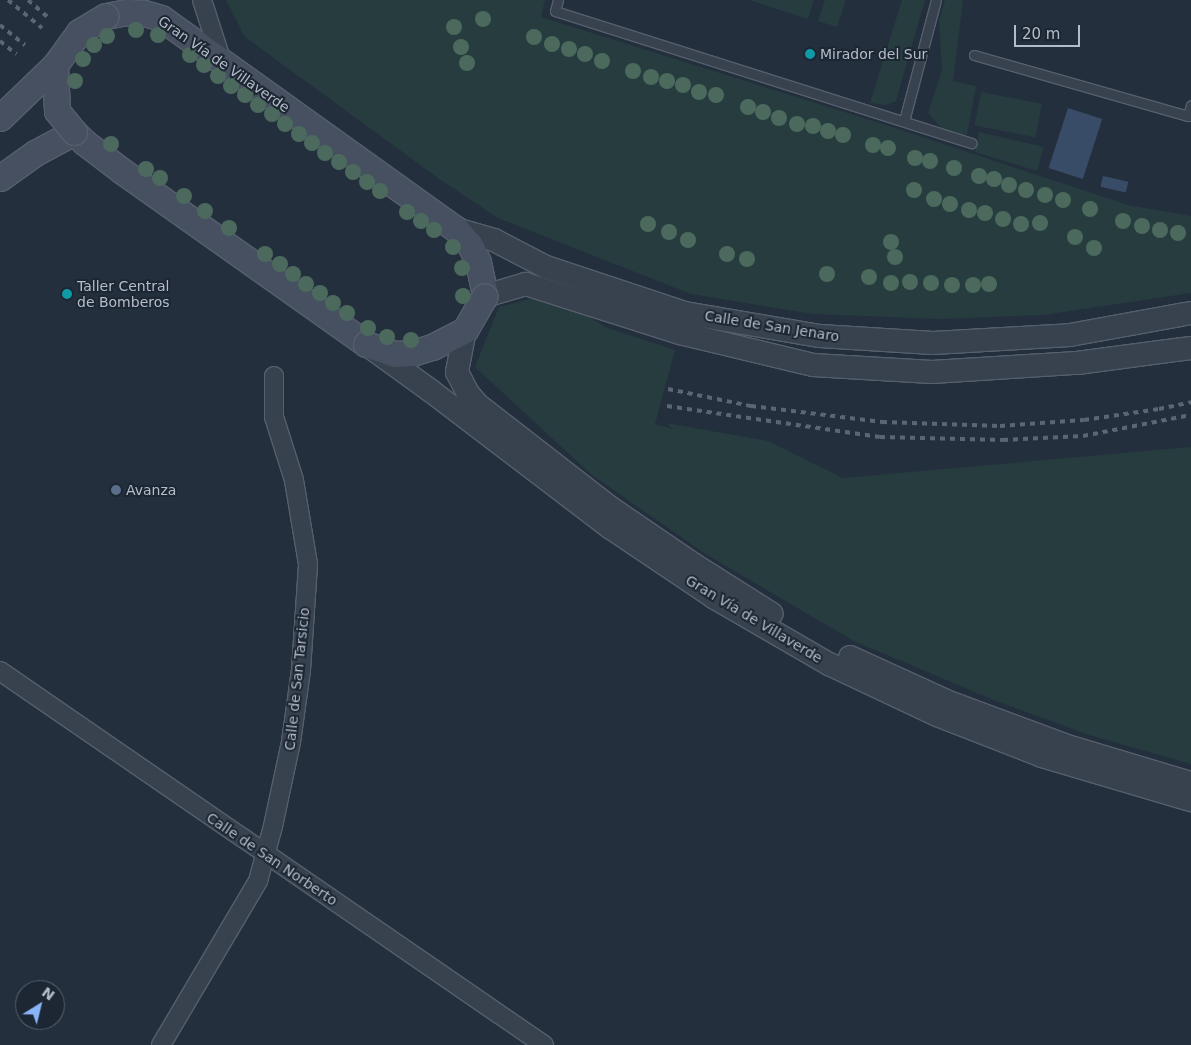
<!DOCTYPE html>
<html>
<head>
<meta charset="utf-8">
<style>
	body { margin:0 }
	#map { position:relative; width:1191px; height:1045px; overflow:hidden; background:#242f3e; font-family:"DejaVu Sans",sans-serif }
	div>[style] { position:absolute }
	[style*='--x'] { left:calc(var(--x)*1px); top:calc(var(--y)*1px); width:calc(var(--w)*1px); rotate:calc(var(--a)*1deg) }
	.green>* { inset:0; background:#263c3f; transform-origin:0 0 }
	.water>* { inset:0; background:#394c67; transform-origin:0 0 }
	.roads { filter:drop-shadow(1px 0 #565f6c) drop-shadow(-1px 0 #565f6c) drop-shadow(0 1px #565f6c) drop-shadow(0 -1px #565f6c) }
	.service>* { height:9px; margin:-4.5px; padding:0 4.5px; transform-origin:4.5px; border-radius:4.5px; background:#38414e }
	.minor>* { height:18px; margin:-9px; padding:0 9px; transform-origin:9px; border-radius:9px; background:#38414e }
	.tertiary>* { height:22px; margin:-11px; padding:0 11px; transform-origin:11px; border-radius:11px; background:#38414e }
	.secondary>* { height:25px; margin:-12.5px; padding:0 12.5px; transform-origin:12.5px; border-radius:12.5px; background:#465061 }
	.rail>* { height:4px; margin-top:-2px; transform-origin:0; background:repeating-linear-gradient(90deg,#5a6575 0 5px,transparent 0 10px) }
	.bridges { filter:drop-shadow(1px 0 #565f6c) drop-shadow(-1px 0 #565f6c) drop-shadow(0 1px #565f6c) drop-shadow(0 -1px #565f6c) }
	.tertiary-bridge>* { height:22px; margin:-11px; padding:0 11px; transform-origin:11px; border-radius:11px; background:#38414e }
	.secondary-bridge>* { height:25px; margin:-12.5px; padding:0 12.5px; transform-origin:12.5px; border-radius:12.5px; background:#465061 }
	.trees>* { width:16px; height:16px; margin:-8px; border-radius:50%; background:#4b6a5d }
	.dots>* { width:14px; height:14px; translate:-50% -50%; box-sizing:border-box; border:2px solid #1d2633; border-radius:50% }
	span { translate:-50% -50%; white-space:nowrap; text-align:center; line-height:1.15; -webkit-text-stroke:4px #1d2633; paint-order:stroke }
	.poi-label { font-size:14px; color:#b4bcc9 }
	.left { translate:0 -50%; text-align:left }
	.street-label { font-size:14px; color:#b4bcc9 }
	.north { position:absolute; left:15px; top:980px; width:50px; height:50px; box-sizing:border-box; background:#1d2633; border:1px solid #59626f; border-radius:50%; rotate:36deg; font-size:14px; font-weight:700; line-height:20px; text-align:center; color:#b4bcc9 }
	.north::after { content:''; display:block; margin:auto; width:18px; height:22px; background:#8ab4f8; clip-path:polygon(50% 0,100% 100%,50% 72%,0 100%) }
	.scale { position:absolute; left:1014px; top:25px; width:66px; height:22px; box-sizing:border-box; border:2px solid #b4bcc9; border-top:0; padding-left:6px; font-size:15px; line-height:18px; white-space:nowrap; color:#b4bcc9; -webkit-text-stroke:4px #1d2633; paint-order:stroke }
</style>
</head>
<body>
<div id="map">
	<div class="green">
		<div style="clip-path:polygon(226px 0,545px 0,541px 17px,883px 124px,1128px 205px,1191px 216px,1191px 293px,1043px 315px,940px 319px,813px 314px,691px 294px,498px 218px,438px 178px,245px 37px)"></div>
		<div style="clip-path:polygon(749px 0,814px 0,808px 19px)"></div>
		<div style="clip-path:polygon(825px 0,846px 0,837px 27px,818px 21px)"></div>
		<div style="clip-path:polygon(902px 0,925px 0,896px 101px,886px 105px,870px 103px)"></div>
		<div style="clip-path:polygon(945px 0,963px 0,953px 81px,976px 86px,967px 135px,942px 129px,928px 113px,942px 70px,939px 20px)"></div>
		<div style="left:981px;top:92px;width:62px;height:34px;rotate:11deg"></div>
		<div style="clip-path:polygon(979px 132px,1044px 147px,1037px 171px,975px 152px)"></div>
		<div style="clip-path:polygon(548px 290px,605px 327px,675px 350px,655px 424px,673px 429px,666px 423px,768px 441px,843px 478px,1191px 447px,1191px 764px,1089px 735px,996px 701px,854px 641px,707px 555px,592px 475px,475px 367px,499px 307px,534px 298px)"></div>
	</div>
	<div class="water">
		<div style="left:1068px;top:108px;width:36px;height:63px;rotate:18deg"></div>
		<div style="left:1103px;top:176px;width:26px;height:11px;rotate:13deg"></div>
	</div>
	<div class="roads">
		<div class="service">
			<div style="--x:558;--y:0;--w:11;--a:105"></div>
			<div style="--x:555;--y:11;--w:437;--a:17.6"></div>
			<div style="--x:974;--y:55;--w:223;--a:15.9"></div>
			<div style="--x:1188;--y:116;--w:11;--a:-75"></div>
			<div style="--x:904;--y:121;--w:125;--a:-75.2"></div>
		</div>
		<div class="minor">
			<div style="--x:202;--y:0;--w:62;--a:72.1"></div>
			<div style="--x:0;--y:671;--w:660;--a:34.51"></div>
			<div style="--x:161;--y:1045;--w:191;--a:-59.4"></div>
			<div style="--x:258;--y:881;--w:57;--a:-74.7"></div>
			<div style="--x:273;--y:826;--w:86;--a:-77.9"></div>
			<div style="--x:291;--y:742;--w:73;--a:-82.1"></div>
			<div style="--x:301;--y:670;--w:106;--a:-86.2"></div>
			<div style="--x:308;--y:564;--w:85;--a:-99.5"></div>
			<div style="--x:294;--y:480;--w:66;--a:-107.6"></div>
			<div style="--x:274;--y:417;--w:41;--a:-90"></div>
		</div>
		<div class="tertiary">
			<div style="--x:456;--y:229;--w:40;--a:16"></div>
			<div style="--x:494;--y:240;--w:59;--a:27.4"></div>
			<div style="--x:546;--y:267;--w:146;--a:18.3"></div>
			<div style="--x:685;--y:313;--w:137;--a:9.7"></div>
			<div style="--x:820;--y:336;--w:113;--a:3.5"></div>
			<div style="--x:933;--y:343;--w:137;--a:-3.3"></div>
			<div style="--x:1070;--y:335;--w:123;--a:-10.3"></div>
			<div style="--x:485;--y:296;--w:43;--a:-16.3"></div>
			<div style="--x:526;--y:284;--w:162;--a:17.7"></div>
			<div style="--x:680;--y:333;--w:137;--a:13.5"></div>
			<div style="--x:813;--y:365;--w:119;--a:3.4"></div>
			<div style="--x:932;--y:372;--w:145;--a:-3.6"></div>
			<div style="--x:1077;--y:363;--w:115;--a:-7.5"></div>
		</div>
		<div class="secondary">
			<div style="--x:106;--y:16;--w:20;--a:-11"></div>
			<div style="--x:126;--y:12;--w:18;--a:3"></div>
			<div style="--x:144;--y:13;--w:18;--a:16"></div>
			<div style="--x:161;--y:18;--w:363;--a:35.6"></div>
			<div style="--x:456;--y:229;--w:21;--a:49"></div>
			<div style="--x:470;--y:245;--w:19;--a:65"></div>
			<div style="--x:478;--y:262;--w:35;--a:78"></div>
			<div style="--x:0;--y:178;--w:43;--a:-35.5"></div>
			<div style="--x:35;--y:153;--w:44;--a:-28.3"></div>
			<div style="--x:74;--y:132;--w:14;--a:45"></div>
			<div style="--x:84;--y:142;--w:48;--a:37.3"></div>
			<div style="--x:122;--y:171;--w:299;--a:35.3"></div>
		</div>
	</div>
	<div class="rail">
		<div style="--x:8;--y:0;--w:44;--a:39.5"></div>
		<div style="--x:28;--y:0;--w:28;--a:41"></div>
		<div style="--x:0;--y:25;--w:32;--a:39"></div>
		<div style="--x:0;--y:41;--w:21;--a:39"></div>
		<div style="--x:668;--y:389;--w:85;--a:11.6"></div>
		<div style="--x:751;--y:406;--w:132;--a:7"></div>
		<div style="--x:882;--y:422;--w:118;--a:1.9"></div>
		<div style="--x:1000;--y:426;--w:84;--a:-4.1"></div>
		<div style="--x:1084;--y:420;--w:76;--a:-8.3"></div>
		<div style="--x:1159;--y:409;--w:33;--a:-12"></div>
		<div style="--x:667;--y:406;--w:215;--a:8.3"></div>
		<div style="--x:880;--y:437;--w:123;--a:1.4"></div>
		<div style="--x:1003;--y:440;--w:80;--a:-2.9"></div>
		<div style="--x:1083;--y:436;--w:110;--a:-11"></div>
	</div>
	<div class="bridges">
		<div class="tertiary-bridge">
			<div style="--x:465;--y:330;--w:43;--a:100.8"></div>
			<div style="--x:457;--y:372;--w:22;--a:63"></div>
			<div style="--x:467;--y:392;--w:17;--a:50"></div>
			<div style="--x:478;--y:405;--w:165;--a:37.8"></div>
			<div style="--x:608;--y:506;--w:103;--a:34.3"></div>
			<div style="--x:693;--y:564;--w:93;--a:32.3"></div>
			<div style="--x:373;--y:349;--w:72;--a:35.9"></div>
			<div style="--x:431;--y:391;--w:226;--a:37.3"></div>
			<div style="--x:611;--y:528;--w:125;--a:33.9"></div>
			<div style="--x:715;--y:598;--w:132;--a:30.1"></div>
			<div style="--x:829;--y:664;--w:119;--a:25.3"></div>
			<div style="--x:937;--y:715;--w:113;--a:21.3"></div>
			<div style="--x:1042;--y:756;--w:155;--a:16.5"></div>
			<div style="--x:850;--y:657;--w:106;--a:24.6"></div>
			<div style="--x:946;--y:701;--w:126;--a:20.4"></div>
			<div style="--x:1064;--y:745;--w:133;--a:16.7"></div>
		</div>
		<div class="secondary-bridge">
			<div style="--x:55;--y:65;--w:46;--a:87.5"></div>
			<div style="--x:57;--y:111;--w:27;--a:51"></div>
			<div style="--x:0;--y:118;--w:76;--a:-43.9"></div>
			<div style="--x:55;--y:65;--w:41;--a:-54"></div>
			<div style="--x:79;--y:32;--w:31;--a:-31"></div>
			<div style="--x:366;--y:344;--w:31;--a:19"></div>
			<div style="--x:395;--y:354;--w:17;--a:-3"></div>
			<div style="--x:412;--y:353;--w:21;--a:-17"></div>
			<div style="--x:432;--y:347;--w:37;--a:-27"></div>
			<div style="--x:465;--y:330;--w:39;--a:-60"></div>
		</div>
	</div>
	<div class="trees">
		<div style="left:483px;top:19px"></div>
		<div style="left:454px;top:27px"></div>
		<div style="left:136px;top:30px"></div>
		<div style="left:158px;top:35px"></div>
		<div style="left:107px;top:36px"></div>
		<div style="left:534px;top:37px"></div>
		<div style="left:552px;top:44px"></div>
		<div style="left:94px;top:45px"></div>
		<div style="left:461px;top:47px"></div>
		<div style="left:569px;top:49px"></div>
		<div style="left:585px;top:54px"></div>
		<div style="left:190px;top:55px"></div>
		<div style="left:83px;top:59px"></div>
		<div style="left:602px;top:61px"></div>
		<div style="left:467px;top:63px"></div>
		<div style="left:204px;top:65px"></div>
		<div style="left:633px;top:71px"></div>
		<div style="left:218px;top:76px"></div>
		<div style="left:651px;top:77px"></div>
		<div style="left:75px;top:81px"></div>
		<div style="left:667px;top:81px"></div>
		<div style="left:683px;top:85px"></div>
		<div style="left:231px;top:86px"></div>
		<div style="left:699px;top:92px"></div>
		<div style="left:245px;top:95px"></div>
		<div style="left:716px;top:95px"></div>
		<div style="left:258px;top:105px"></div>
		<div style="left:748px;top:107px"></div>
		<div style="left:763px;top:112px"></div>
		<div style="left:272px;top:114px"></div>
		<div style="left:779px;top:118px"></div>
		<div style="left:285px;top:124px"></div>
		<div style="left:797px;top:124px"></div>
		<div style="left:813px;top:126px"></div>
		<div style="left:828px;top:131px"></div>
		<div style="left:299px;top:134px"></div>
		<div style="left:843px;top:135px"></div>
		<div style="left:312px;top:143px"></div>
		<div style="left:111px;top:144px"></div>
		<div style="left:873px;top:145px"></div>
		<div style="left:888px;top:148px"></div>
		<div style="left:325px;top:153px"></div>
		<div style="left:915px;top:158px"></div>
		<div style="left:930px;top:161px"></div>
		<div style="left:339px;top:162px"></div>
		<div style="left:954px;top:168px"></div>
		<div style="left:146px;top:169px"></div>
		<div style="left:353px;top:172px"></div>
		<div style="left:979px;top:176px"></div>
		<div style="left:160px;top:178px"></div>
		<div style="left:994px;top:179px"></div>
		<div style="left:367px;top:182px"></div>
		<div style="left:1009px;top:185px"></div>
		<div style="left:914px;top:190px"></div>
		<div style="left:1026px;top:190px"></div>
		<div style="left:380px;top:191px"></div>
		<div style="left:1045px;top:195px"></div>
		<div style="left:184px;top:196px"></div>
		<div style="left:934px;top:199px"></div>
		<div style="left:1063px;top:200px"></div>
		<div style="left:950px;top:204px"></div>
		<div style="left:1090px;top:209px"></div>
		<div style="left:969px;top:210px"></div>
		<div style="left:205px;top:211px"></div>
		<div style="left:407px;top:212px"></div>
		<div style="left:985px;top:213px"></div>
		<div style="left:1003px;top:219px"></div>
		<div style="left:421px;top:221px"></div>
		<div style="left:1123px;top:221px"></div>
		<div style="left:1040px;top:223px"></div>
		<div style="left:648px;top:224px"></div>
		<div style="left:1021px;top:224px"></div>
		<div style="left:1142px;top:226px"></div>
		<div style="left:229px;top:228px"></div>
		<div style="left:434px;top:230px"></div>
		<div style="left:1160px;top:230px"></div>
		<div style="left:669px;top:232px"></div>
		<div style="left:1178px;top:233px"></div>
		<div style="left:1075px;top:237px"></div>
		<div style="left:688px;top:240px"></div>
		<div style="left:891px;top:242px"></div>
		<div style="left:453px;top:247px"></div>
		<div style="left:1094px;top:248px"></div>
		<div style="left:265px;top:254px"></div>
		<div style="left:727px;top:254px"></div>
		<div style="left:895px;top:257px"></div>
		<div style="left:747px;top:259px"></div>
		<div style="left:280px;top:264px"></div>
		<div style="left:462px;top:268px"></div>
		<div style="left:293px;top:274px"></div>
		<div style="left:827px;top:274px"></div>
		<div style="left:869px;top:277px"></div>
		<div style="left:910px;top:282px"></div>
		<div style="left:891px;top:283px"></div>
		<div style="left:931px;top:283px"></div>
		<div style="left:306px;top:284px"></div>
		<div style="left:989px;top:284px"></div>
		<div style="left:952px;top:285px"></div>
		<div style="left:973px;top:285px"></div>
		<div style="left:320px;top:293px"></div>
		<div style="left:463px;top:296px"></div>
		<div style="left:333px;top:303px"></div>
		<div style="left:347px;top:313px"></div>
		<div style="left:368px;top:328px"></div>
		<div style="left:387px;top:337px"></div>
		<div style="left:411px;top:340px"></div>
	</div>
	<div class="dots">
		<div style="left:810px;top:54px;background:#0f9aa8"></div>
		<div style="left:67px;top:294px;background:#0f9aa8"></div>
		<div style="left:116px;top:490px;background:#5c6f8a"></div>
	</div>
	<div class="poi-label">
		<span class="left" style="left:820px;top:54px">Mirador del Sur</span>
		<span class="left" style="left:77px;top:294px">Taller Central<br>de Bomberos</span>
		<span class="left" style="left:126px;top:490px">Avanza</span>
	</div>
	<div class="street-label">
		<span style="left:224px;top:64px;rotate:35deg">Gran Vía de Villaverde</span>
		<span style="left:772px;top:326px;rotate:9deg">Calle de San Jenaro</span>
		<span style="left:754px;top:619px;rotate:31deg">Gran Vía de Villaverde</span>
		<span style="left:297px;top:679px;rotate:-84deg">Calle de San Tarsicio</span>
		<span style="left:272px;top:859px;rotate:34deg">Calle de San Norberto</span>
	</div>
	<div class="north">N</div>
	<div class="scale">20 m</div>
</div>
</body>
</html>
